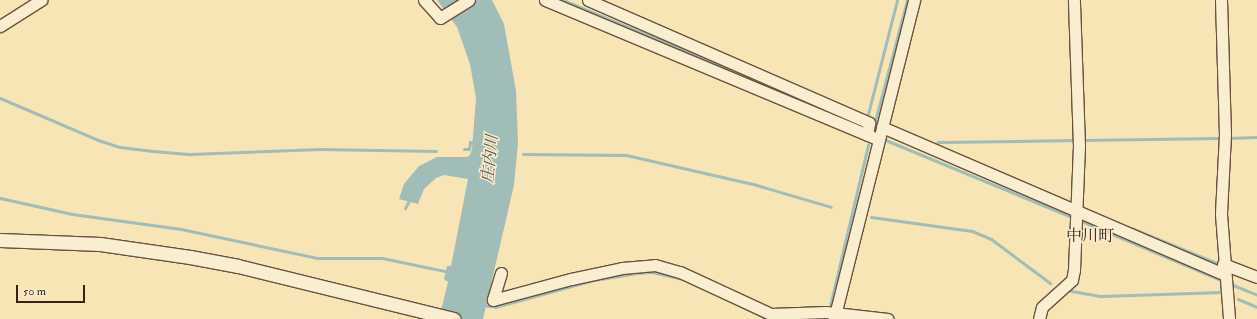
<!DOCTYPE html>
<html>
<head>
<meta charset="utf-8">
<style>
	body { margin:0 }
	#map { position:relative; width:1257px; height:319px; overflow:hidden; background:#f7e5b6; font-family:"IM FELL Double Pica","Noto Serif JP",serif }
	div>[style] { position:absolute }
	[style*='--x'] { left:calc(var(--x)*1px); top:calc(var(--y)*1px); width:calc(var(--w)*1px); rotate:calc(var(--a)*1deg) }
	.water>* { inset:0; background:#a1bdb8 }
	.stream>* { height:3px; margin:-1.5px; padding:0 1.5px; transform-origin:1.5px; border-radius:1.5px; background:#a1bdb8 }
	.roads { filter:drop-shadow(1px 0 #68523e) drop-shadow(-1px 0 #68523e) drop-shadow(0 1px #68523e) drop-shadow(0 -1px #68523e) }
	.minor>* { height:11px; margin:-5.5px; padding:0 5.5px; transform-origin:5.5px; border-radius:5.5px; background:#faeed0 }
	.tertiary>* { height:13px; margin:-6.5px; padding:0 6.5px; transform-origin:6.5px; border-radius:6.5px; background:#faeed0 }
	span { translate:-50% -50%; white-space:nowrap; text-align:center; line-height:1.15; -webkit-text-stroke:3px #faeed0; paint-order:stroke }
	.water-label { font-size:16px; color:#585047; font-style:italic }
	.neighbourhood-label { font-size:16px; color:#392116 }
	.scale { position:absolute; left:16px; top:285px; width:69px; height:18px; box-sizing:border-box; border:2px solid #392116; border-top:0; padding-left:5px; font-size:12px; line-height:14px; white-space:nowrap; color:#392116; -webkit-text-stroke:3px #faeed0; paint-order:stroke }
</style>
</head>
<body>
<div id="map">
	<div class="water">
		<div style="clip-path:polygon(437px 0,492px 0,504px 24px,516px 91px,518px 143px,514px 185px,483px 319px,439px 319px,448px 282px,444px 279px,447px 266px,451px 266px,468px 179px,444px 175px,436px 178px,424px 189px,418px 204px,399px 199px,404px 184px,419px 166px,437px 157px,467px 157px,470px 155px,472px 149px,476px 98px,470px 64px,457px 27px)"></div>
	</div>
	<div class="stream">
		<div style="--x:563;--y:0;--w:255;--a:22.6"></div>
		<div style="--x:0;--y:98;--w:107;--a:23.2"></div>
		<div style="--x:98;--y:140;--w:23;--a:18"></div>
		<div style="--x:120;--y:147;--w:33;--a:7"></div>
		<div style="--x:153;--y:151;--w:38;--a:5"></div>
		<div style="--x:191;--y:154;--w:129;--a:-2.2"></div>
		<div style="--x:320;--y:149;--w:116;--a:1"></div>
		<div style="--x:821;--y:108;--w:32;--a:26"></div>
		<div style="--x:868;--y:114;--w:118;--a:-75.7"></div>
		<div style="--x:874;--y:125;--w:129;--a:-75.2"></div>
		<div style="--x:1229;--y:138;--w:28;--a:-2"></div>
		<div style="--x:883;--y:139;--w:207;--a:22.5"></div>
		<div style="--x:1082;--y:140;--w:137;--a:-0.8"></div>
		<div style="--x:936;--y:146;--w:4;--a:-63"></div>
		<div style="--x:938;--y:142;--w:138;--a:-0.8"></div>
		<div style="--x:464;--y:149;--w:5;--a:0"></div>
		<div style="--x:469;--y:149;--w:7;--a:-82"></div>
		<div style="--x:470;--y:142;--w:5;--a:11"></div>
		<div style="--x:523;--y:154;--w:103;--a:0.6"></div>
		<div style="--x:626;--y:155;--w:130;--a:12.9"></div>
		<div style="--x:753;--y:184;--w:81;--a:16.4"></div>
		<div style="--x:0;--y:198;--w:74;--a:12.5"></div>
		<div style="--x:72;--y:214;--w:110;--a:7.8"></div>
		<div style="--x:181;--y:229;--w:139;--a:12"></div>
		<div style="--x:317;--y:258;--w:65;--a:0"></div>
		<div style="--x:382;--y:258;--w:68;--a:11.8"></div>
		<div style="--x:405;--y:208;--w:10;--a:-61"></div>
		<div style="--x:871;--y:217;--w:102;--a:7.9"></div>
		<div style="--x:972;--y:231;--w:21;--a:23"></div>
		<div style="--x:991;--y:239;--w:74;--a:36.7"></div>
		<div style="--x:1079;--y:220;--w:156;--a:23"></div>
		<div style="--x:1131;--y:228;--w:95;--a:22.2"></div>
		<div style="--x:1228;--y:283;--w:31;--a:22"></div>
		<div style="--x:1066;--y:290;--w:36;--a:10"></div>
		<div style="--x:1101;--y:296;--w:121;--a:-1.9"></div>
		<div style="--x:722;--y:297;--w:51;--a:25.6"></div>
		<div style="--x:1238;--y:299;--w:21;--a:23"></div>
		<div style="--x:483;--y:305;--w:12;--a:9"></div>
		<div style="--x:495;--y:307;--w:103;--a:-15.3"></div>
		<div style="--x:594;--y:280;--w:44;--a:-9.2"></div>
		<div style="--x:637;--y:273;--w:15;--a:-4"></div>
		<div style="--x:652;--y:272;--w:35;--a:13"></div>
		<div style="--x:829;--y:310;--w:170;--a:-76.7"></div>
		<div style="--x:810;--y:319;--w:18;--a:0"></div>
	</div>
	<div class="roads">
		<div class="minor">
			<div style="--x:424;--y:0;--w:24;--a:48"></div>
			<div style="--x:440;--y:18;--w:34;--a:-32"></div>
			<div style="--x:545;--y:0;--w:360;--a:22.7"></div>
			<div style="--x:588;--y:0;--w:307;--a:23.6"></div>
			<div style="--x:869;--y:123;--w:12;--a:99"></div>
			<div style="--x:1221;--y:0;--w:134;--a:88.3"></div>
			<div style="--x:1225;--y:134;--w:80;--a:92.9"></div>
			<div style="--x:1221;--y:214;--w:105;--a:85.6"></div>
			<div style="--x:0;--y:26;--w:49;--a:-32.4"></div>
			<div style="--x:882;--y:127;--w:372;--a:23.3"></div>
			<div style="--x:1223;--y:264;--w:36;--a:21"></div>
			<div style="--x:501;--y:273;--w:28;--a:107"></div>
			<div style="--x:493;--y:300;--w:81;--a:-15.1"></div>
			<div style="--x:571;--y:279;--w:52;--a:-12.2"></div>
			<div style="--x:622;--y:268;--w:33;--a:-5"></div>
			<div style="--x:655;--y:265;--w:26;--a:16"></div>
			<div style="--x:680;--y:272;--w:100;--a:24.8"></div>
			<div style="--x:771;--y:314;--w:55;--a:-2.1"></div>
			<div style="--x:826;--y:312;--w:62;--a:6.4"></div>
			<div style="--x:834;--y:319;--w:329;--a:-75.9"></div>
			<div style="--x:1039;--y:319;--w:12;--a:-76"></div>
			<div style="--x:1042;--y:307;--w:40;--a:-42"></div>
			<div style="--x:1072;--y:280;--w:10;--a:-79"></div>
			<div style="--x:1074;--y:270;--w:124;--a:-87.7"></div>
			<div style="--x:1079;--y:146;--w:146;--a:-92"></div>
		</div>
		<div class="tertiary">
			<div style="--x:0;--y:240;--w:100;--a:2.3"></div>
			<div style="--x:100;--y:244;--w:91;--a:8.2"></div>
			<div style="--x:190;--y:257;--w:49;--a:10.6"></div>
			<div style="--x:238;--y:266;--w:222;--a:13.8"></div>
		</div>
	</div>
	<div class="water-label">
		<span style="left:490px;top:159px;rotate:-84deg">庄内川</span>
	</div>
	<div class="neighbourhood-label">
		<span style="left:1090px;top:236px">中川町</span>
	</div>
	<div class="scale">50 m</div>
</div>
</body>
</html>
